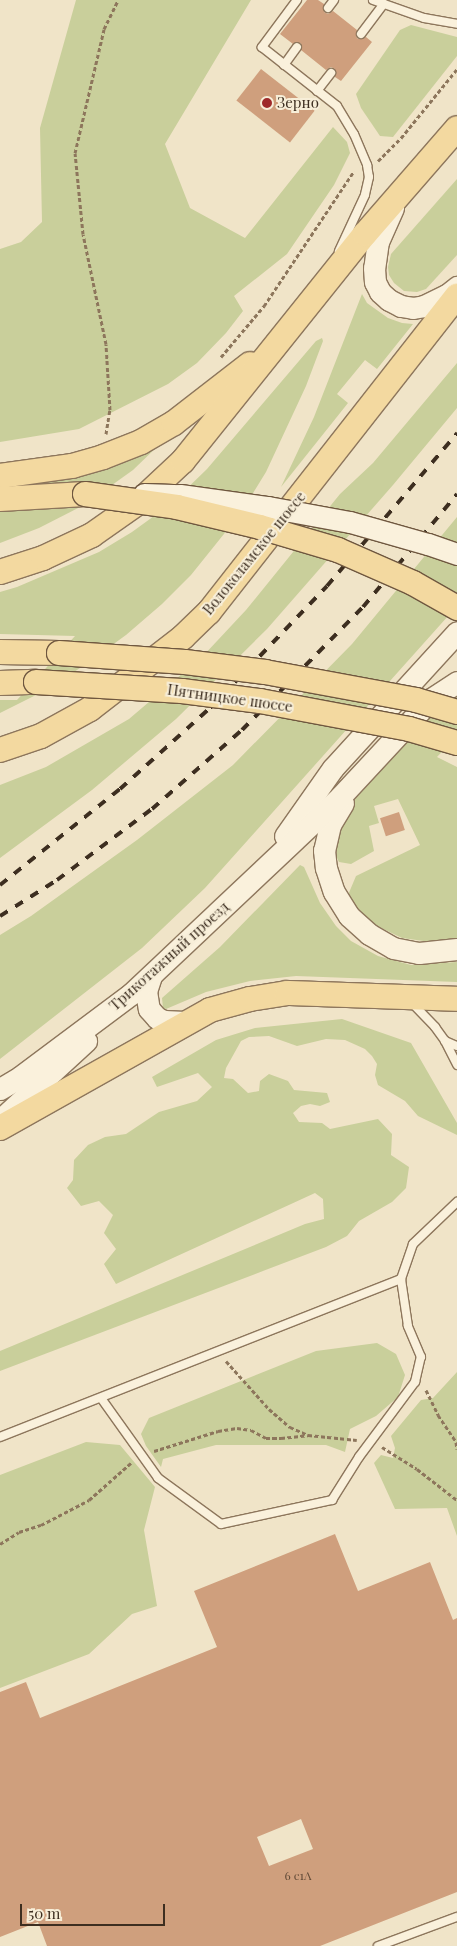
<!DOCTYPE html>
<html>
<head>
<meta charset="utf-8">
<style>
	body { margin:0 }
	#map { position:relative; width:457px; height:1946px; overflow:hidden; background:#f0e4c8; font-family:"Playfair Display",serif }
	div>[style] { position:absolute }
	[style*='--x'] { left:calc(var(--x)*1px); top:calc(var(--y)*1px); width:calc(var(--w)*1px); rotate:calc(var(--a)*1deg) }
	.green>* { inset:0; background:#c9cf9b }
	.building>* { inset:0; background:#cf9f7d; transform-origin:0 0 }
	.path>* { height:3px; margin-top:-1.5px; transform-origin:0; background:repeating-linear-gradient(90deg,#8d765c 0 4px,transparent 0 6.5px) }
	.roads { filter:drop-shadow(1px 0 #8d765c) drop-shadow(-1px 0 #8d765c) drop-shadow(0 1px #8d765c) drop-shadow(0 -1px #8d765c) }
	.lane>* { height:8px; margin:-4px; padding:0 4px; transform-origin:4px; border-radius:4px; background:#faf1dc }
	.secondary>* { height:21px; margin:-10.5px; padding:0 10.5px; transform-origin:10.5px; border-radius:10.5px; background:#faf1dc }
	.primary>* { height:24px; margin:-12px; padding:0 12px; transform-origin:12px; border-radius:12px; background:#f3d9a0 }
	.rail>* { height:4px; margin-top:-2px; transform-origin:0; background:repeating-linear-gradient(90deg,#3d2e20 0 9px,transparent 0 18px) }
	.bridges { filter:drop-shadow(1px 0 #6f573f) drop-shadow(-1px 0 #6f573f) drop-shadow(0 1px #6f573f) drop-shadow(0 -1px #6f573f) }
	.secondary-bridge>* { height:21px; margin:-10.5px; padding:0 10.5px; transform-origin:10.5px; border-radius:10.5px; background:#faf1dc }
	.primary-bridge>* { height:24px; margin:-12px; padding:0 12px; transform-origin:12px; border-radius:12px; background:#f3d9a0 }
	.dots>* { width:14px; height:14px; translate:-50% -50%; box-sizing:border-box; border:2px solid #f7eed8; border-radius:50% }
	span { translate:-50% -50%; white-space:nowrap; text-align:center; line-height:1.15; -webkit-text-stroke:4px #f7eed8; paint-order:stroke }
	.number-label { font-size:12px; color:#624a37 }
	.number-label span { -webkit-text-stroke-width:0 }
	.poi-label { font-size:15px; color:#3d2e20 }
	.left { translate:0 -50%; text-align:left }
	.street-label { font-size:15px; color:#3d2e20 }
	.scale { position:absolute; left:20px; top:1904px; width:145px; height:22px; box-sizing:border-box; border:2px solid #3d2e20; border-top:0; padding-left:6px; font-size:15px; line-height:18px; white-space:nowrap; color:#3d2e20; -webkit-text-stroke:4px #f7eed8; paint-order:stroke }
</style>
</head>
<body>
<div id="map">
	<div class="green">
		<div style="clip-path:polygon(76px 0,251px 0,165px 144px,190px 208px,245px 238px,333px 127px,347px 142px,350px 153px,334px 185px,287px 254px,234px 296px,243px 311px,226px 333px,197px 363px,168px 384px,79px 429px,0 442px,0 249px,21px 242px,42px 222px,40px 128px)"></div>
		<div style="clip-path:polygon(411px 25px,457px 37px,457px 56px,393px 137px,380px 136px,361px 108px,356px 94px,400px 30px)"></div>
		<div style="clip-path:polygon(457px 179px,457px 255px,426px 289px,417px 292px,404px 291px,394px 283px,389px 275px,388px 267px,391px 254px)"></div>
		<div style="clip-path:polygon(362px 294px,367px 303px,388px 318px,402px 323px,413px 324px,377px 369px,365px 360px,337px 394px,348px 403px,281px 487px,314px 417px)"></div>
		<div style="clip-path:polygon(322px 338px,323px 341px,306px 386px,266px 472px,240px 514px,191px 575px,162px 604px,126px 635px,86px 664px,50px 688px,0 713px,0 700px,17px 700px,75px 636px,0 634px,0 592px,17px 587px,99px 552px,132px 532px,172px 503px,207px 469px,316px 341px)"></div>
		<div style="clip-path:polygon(457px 363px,457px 408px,393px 485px,267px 629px,176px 719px,92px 790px,0 858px,0 785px,46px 767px,129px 719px,203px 656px,246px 610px,340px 494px,373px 463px)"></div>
		<div style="clip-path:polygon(161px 443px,133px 470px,84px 505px,39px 528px,0 543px,0 488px)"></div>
		<div style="clip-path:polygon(457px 517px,457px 606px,205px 888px,142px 948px,0 1059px,0 935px,31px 916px,137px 840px,233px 765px,352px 644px)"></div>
		<div style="clip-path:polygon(457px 692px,457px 736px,437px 757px,457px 767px,457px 938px,431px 942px,402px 938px,375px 925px,357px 910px,348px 895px,356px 876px,420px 845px,398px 799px,374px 806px,379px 823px,369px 826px,374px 851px,351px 864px,339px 862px,336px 856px,338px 835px,344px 816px,356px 798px,435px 710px)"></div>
		<div style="clip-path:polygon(300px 865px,304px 867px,320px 903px,336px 926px,351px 941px,378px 956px,411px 965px,457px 962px,457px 982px,296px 976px,250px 981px,206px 992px,166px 1009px,163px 1008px,162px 998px,220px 947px)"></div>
		<div style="clip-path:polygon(342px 1019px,411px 1043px,457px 1123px,457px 1135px,418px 1116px,405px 1101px,378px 1085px,375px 1075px,377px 1064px,372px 1056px,365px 1049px,345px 1040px,326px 1039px,297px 1046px,269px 1036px,249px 1037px,241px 1041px,226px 1068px,224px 1078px,233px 1079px,248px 1093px,259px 1091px,260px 1081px,269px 1074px,288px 1081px,294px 1090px,327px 1093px,330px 1102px,320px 1106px,310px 1104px,301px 1106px,293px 1113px,299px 1122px,322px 1123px,330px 1129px,378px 1119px,392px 1134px,391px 1155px,409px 1167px,406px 1188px,392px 1202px,359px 1221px,347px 1236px,326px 1247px,0 1371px,0 1351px,305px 1224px,324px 1219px,323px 1199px,315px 1193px,116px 1284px,104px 1264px,116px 1249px,104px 1233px,113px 1215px,99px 1201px,81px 1206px,67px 1188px,73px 1180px,74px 1160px,88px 1145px,105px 1137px,126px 1134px,159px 1112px,197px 1101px,212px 1087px,198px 1073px,157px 1087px,152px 1077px,216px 1040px,255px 1028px)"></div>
		<div style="clip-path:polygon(377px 1343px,396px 1354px,405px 1375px,398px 1397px,376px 1416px,350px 1429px,345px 1452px,326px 1445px,216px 1445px,163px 1459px,161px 1467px,146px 1446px,141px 1434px,149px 1418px,316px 1351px)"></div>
		<div style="clip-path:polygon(457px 1372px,457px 1536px,447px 1508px,395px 1509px,374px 1463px,381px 1455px,393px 1458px,395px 1448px,391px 1436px,421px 1400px,433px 1398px)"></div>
		<div style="clip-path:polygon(86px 1442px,120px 1445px,155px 1487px,144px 1530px,157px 1606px,132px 1614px,89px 1654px,0 1688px,0 1475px)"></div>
	</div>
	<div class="building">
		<div style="clip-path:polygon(307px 0,318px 0,324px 4px,324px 12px,328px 14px,333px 11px,357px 30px,356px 36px,358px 39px,366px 37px,372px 42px,341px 81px,335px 77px,335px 69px,331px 67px,326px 70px,301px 50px,301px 43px,293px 44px,280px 34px)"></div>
		<div style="left:261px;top:69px;width:68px;height:40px;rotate:38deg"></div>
		<div style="left:399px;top:812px;width:19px;height:20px;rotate:72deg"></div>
		<div style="clip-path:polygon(evenodd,335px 1534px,358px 1591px,430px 1562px,453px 1620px,457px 1618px,457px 1892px,320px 1946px,47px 1946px,38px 1922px,0 1937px,0 1692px,26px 1682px,40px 1718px,217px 1647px,194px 1591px,335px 1534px,301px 1819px,313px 1849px,269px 1866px,257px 1837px,301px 1819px)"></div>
	</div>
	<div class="path">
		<div style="--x:378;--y:161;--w:33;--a:-45"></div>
		<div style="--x:401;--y:138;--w:89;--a:-50.9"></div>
		<div style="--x:221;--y:357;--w:67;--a:-49.9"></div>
		<div style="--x:264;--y:306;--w:162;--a:-56.3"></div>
		<div style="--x:106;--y:434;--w:24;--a:-81"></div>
		<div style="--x:110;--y:410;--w:66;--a:-93.5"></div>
		<div style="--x:106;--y:344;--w:112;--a:-101.8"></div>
		<div style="--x:83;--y:234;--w:81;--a:-95.6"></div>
		<div style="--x:75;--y:153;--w:127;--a:-76.8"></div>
		<div style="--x:104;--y:29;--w:32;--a:-64"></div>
		<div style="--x:226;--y:1361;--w:64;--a:48.1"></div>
		<div style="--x:269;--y:1409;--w:28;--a:41"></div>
		<div style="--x:290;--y:1427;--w:20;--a:24"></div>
		<div style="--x:308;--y:1435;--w:49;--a:5.8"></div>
		<div style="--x:426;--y:1390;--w:28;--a:64"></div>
		<div style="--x:438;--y:1415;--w:32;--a:56"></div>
		<div style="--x:456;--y:1442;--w:7;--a:82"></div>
		<div style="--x:382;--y:1447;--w:41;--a:32.2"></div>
		<div style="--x:417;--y:1469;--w:51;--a:37.8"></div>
		<div style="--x:154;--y:1451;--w:67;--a:-17.4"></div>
		<div style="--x:218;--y:1431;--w:19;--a:-9"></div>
		<div style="--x:237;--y:1428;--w:14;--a:8"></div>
		<div style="--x:251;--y:1430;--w:17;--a:28"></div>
		<div style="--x:266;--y:1438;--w:15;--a:0"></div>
		<div style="--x:281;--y:1438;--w:27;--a:-6"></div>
		<div style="--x:0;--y:1544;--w:22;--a:-32"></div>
		<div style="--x:19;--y:1532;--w:23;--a:-18"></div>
		<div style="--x:41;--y:1525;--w:54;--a:-27.5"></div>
		<div style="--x:89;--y:1500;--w:56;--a:-41.4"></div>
	</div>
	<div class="roads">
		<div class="lane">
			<div style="--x:297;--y:0;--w:59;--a:126.7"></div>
			<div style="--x:262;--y:47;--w:95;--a:38.2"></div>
			<div style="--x:337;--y:106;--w:33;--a:59"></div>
			<div style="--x:354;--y:134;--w:34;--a:67"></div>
			<div style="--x:367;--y:165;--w:12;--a:81"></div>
			<div style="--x:369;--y:177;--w:18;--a:103"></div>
			<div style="--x:365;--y:195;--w:62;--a:114.9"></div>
			<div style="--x:373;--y:0;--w:54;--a:19.4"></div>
			<div style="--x:424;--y:18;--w:34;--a:10"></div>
			<div style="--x:328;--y:8;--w:10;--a:-53"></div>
			<div style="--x:361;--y:34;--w:38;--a:-53"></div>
			<div style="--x:284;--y:65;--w:22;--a:-54"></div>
			<div style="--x:317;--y:91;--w:23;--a:-52"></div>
			<div style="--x:413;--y:1004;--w:32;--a:46"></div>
			<div style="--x:435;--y:1027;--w:17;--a:54"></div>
			<div style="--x:445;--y:1041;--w:13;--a:23"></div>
			<div style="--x:445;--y:1041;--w:27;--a:63"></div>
			<div style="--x:101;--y:1398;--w:98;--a:54.5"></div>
			<div style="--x:158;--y:1478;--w:78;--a:36.1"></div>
			<div style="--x:221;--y:1524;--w:114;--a:-12.2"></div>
			<div style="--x:332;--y:1500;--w:51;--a:-57.9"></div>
			<div style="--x:359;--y:1457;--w:94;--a:-53.3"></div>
			<div style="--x:415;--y:1382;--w:26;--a:-77"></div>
			<div style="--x:421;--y:1357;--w:34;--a:-113"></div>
			<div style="--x:408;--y:1326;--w:48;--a:-98.5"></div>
			<div style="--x:401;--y:1279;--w:37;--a:-71"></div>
			<div style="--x:413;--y:1244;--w:61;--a:-43.7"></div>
			<div style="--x:0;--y:1437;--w:431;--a:-21.5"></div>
			<div style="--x:378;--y:1946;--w:84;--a:-20.2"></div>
		</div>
		<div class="secondary">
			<div style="--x:393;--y:208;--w:36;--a:114"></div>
			<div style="--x:378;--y:241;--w:27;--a:98"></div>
			<div style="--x:374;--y:268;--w:14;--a:86"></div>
			<div style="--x:375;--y:282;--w:11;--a:63"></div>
			<div style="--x:380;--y:292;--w:12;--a:42"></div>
			<div style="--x:389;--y:300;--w:13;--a:27"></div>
			<div style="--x:401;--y:306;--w:12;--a:9"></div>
			<div style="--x:413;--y:308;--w:11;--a:-10"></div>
			<div style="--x:424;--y:306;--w:25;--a:-26"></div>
			<div style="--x:447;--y:295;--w:13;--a:-39"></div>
			<div style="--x:343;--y:803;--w:26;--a:121"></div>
			<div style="--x:330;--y:825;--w:26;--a:103"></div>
			<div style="--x:324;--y:850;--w:18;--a:84"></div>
			<div style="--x:326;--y:868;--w:25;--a:72"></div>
			<div style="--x:334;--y:892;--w:28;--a:58"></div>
			<div style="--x:349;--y:916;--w:27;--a:42"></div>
			<div style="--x:369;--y:934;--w:28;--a:30"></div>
			<div style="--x:393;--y:948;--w:26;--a:11"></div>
			<div style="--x:419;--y:953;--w:38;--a:-6"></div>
			<div style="--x:285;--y:836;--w:83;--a:-54.8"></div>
			<div style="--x:333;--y:768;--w:184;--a:-47.6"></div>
			<div style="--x:151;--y:976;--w:16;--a:108"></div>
			<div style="--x:146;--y:991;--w:18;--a:81"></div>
			<div style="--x:149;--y:1009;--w:12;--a:48"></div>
			<div style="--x:157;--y:1018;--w:8;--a:23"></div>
			<div style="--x:164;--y:1021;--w:21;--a:3"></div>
			<div style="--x:0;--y:1089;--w:23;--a:-31"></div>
			<div style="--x:20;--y:1077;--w:139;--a:-36.8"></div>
			<div style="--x:131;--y:994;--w:287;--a:-43.3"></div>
			<div style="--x:340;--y:797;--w:134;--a:-47.1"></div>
			<div style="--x:431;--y:699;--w:31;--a:-33"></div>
			<div style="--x:0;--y:1120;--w:117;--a:-42.6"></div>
		</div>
		<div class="primary">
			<div style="--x:0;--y:476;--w:73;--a:-7.9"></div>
			<div style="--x:72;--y:466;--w:32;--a:-16"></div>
			<div style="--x:103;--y:457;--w:41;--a:-21.5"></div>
			<div style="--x:141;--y:442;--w:38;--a:-30"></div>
			<div style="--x:174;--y:423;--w:96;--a:-37.8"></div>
			<div style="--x:0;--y:499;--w:85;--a:-3.4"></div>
			<div style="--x:0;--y:572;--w:45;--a:-18"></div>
			<div style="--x:43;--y:558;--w:54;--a:-25.1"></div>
			<div style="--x:92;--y:535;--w:57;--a:-35.1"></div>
			<div style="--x:139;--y:502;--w:60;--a:-43"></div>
			<div style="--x:183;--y:461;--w:291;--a:-51.3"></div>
			<div style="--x:365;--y:234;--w:140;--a:-49"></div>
			<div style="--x:0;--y:652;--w:59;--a:1"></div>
			<div style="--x:0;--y:683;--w:36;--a:-2"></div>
			<div style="--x:0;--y:750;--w:43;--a:-18.9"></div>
			<div style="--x:41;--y:736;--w:56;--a:-28.9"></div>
			<div style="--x:90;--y:709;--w:118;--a:-37.7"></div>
			<div style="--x:183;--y:637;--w:36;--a:-44"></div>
			<div style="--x:209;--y:612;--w:402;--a:-51.9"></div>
			<div style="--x:0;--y:1128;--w:241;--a:-29.3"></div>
			<div style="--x:210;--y:1010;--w:41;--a:-15.4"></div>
			<div style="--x:250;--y:999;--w:37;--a:-9"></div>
			<div style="--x:287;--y:993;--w:170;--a:2"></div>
		</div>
	</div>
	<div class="rail">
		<div style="--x:0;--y:885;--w:154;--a:-38.7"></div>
		<div style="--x:120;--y:789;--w:121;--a:-42"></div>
		<div style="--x:210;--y:708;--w:169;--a:-46.2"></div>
		<div style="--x:327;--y:586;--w:201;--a:-49.6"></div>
		<div style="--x:0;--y:916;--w:67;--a:-32.3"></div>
		<div style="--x:57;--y:880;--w:119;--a:-36.8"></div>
		<div style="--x:152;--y:809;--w:120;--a:-41.3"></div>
		<div style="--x:242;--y:730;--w:173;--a:-45.5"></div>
		<div style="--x:363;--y:607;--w:147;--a:-50.2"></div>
	</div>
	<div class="bridges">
		<div class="secondary-bridge">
			<div style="--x:144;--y:494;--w:36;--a:2"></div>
			<div style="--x:180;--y:495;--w:89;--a:7.8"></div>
			<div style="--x:268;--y:507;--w:83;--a:10.4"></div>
			<div style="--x:350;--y:522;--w:81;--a:15.8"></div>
			<div style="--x:428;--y:544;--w:31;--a:19"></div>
		</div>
		<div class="primary-bridge">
			<div style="--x:85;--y:494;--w:93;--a:8"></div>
			<div style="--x:177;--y:507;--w:85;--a:13.5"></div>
			<div style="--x:260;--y:527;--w:81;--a:16.4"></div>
			<div style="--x:338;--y:550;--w:82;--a:23.7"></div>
			<div style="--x:413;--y:583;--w:51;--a:29.6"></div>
			<div style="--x:59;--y:653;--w:126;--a:4.1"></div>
			<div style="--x:185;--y:662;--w:81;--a:7.1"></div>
			<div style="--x:265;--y:672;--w:154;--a:10.5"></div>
			<div style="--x:416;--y:700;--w:43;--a:16.3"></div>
			<div style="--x:36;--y:682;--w:146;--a:3.5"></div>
			<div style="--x:182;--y:691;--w:79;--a:7.3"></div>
			<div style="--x:260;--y:701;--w:152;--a:10.6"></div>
			<div style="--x:409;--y:729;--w:50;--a:16.3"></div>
		</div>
	</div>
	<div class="dots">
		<div style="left:267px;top:103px;background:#9e2a2b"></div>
	</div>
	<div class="number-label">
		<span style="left:298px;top:1876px">6 с1А</span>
	</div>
	<div class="poi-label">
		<span class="left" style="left:277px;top:103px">Зерно</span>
	</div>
	<div class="street-label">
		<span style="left:254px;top:553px;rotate:-51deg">Волоколамское шоссе</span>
		<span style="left:230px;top:698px;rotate:8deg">Пятницкое шоссе</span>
		<span style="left:169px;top:956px;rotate:-42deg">Трикотажный проезд</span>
	</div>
	<div class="scale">50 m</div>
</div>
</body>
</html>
